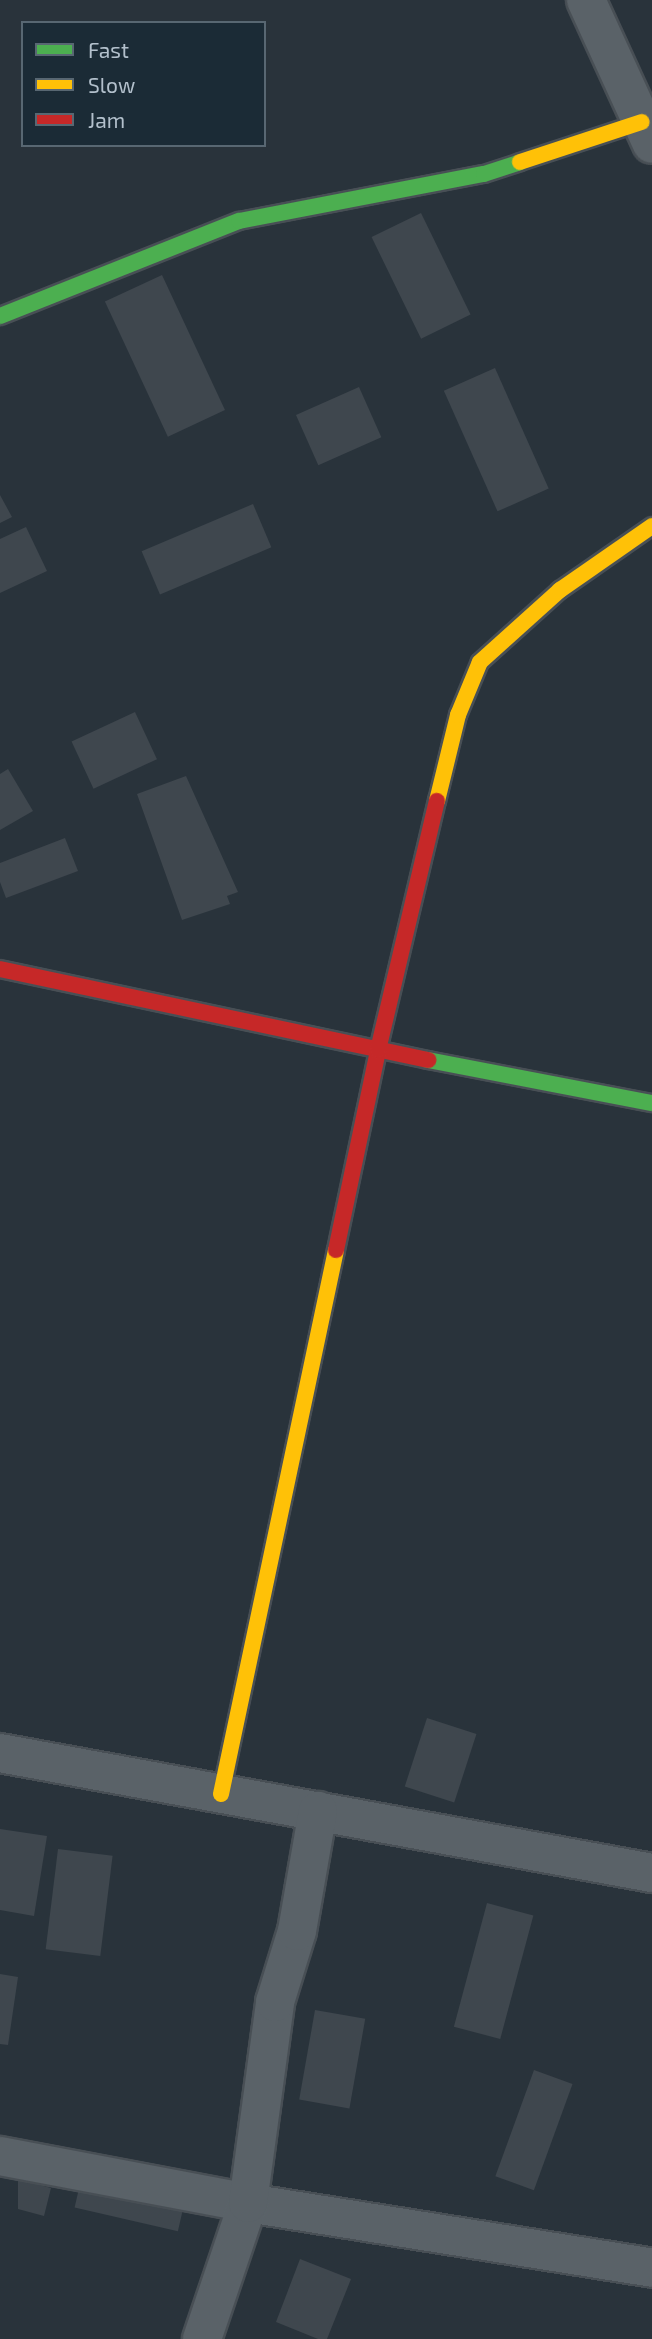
<!DOCTYPE html>
<html>
<head>
<meta charset="utf-8">
<style>
	body { margin:0 }
	#map { position:relative; width:652px; height:2339px; overflow:hidden; background:#29333b; font-family:"Exo 2",sans-serif }
	div>[style] { position:absolute }
	[style*='--x'] { left:calc(var(--x)*1px); top:calc(var(--y)*1px); width:calc(var(--w)*1px); rotate:calc(var(--a)*1deg) }
	.building>* { inset:0; background:#3f474e; transform-origin:0 0 }
	.roads { filter:drop-shadow(2px 0 #484f55) drop-shadow(-2px 0 #484f55) drop-shadow(0 2px #484f55) drop-shadow(0 -2px #484f55) }
	.street>* { height:38px; margin:-19px; padding:0 19px; transform-origin:19px; border-radius:19px; background:#5a6268 }
	.fast>* { height:16px; margin:-8px; padding:0 8px; transform-origin:8px; border-radius:8px; background:#4caf50 }
	.slow>* { height:16px; margin:-8px; padding:0 8px; transform-origin:8px; border-radius:8px; background:#ffc107 }
	.jam>* { height:16px; margin:-8px; padding:0 8px; transform-origin:8px; border-radius:8px; background:#c62828 }
	span { translate:-50% -50%; white-space:nowrap; text-align:center; line-height:1.15; -webkit-text-stroke:5px #1b2b36; paint-order:stroke }
	.legend { position:absolute; left:21px; top:21px; width:245px; height:126px; box-sizing:border-box; background:#1b2b36; border:2px solid #586772; margin:0; padding:9px 12px; list-style:none; font-size:21px; color:#b3c0cc }
	.legend li { display:flex; align-items:center; gap:14px; height:35px }
	.legend b { width:35px; border:2px solid #586772 }
</style>
</head>
<body>
<div id="map">
	<div class="building">
		<div style="left:421px;top:213px;width:113px;height:55px;rotate:64deg"></div>
		<div style="left:162px;top:275px;width:149px;height:63px;rotate:65deg"></div>
		<div style="left:495px;top:368px;width:132px;height:56px;rotate:66deg"></div>
		<div style="left:359px;top:387px;width:55px;height:69px;rotate:66deg"></div>
		<div style="clip-path:polygon(0 495px,12px 517px,0 523px)"></div>
		<div style="left:253px;top:504px;width:47px;height:121px;rotate:67deg"></div>
		<div style="clip-path:polygon(26px 527px,47px 571px,0 593px,0 539px)"></div>
		<div style="left:135px;top:712px;width:52px;height:70px;rotate:65deg"></div>
		<div style="clip-path:polygon(8px 769px,33px 811px,0 830px,0 774px)"></div>
		<div style="clip-path:polygon(186px 776px,238px 892px,227px 896px,230px 904px,182px 920px,137px 794px)"></div>
		<div style="clip-path:polygon(65px 838px,78px 871px,6px 898px,0 882px,0 863px)"></div>
		<div style="left:427px;top:1718px;width:52px;height:72px;rotate:18deg"></div>
		<div style="clip-path:polygon(0 1829px,47px 1836px,34px 1916px,0 1910px)"></div>
		<div style="left:58px;top:1849px;width:55px;height:101px;rotate:7deg"></div>
		<div style="left:487px;top:1903px;width:48px;height:128px;rotate:15deg"></div>
		<div style="clip-path:polygon(0 1974px,18px 1977px,8px 2045px,0 2044px)"></div>
		<div style="left:315px;top:2010px;width:51px;height:91px;rotate:10deg"></div>
		<div style="left:534px;top:2070px;width:41px;height:113px;rotate:20deg"></div>
		<div style="clip-path:polygon(18px 2179px,51px 2188px,44px 2216px,18px 2209px)"></div>
		<div style="left:80px;top:2184px;width:106px;height:24px;rotate:13deg"></div>
		<div style="clip-path:polygon(300px 2259px,351px 2279px,327px 2339px,318px 2339px,276px 2322px)"></div>
	</div>
	<div class="roads">
		<div class="street">
			<div style="--x:586;--y:0;--w:158;--a:65.4"></div>
			<div style="--x:0;--y:1753;--w:663;--a:10.43"></div>
			<div style="--x:0;--y:2156;--w:252;--a:10.7"></div>
			<div style="--x:248;--y:2203;--w:409;--a:9.1"></div>
			<div style="--x:202;--y:2339;--w:144;--a:-71.3"></div>
			<div style="--x:248;--y:2203;--w:203;--a:-82.3"></div>
			<div style="--x:275;--y:2002;--w:74;--a:-72.8"></div>
			<div style="--x:297;--y:1931;--w:122;--a:-80.1"></div>
		</div>
		<div class="fast">
			<div style="--x:0;--y:316;--w:257;--a:-21.7"></div>
			<div style="--x:239;--y:221;--w:249;--a:-10.9"></div>
			<div style="--x:484;--y:174;--w:38;--a:-18"></div>
			<div style="--x:428;--y:1060;--w:228;--a:10.9"></div>
		</div>
		<div class="slow">
			<div style="--x:520;--y:162;--w:128;--a:-18.2"></div>
			<div style="--x:437;--y:801;--w:89;--a:-76.3"></div>
			<div style="--x:458;--y:715;--w:57;--a:-67.5"></div>
			<div style="--x:480;--y:662;--w:108;--a:-42"></div>
			<div style="--x:560;--y:590;--w:112;--a:-34.8"></div>
			<div style="--x:221;--y:1794;--w:556;--a:-78.06"></div>
		</div>
		<div class="jam">
			<div style="--x:0;--y:969;--w:438;--a:12"></div>
			<div style="--x:336;--y:1250;--w:204;--a:-78.1"></div>
			<div style="--x:378;--y:1050;--w:256;--a:-76.7"></div>
		</div>
	</div>
	<ul class="legend">
	<li><b style="height:9px;background:#4caf50"></b>Fast</li>
	<li><b style="height:9px;background:#ffc107"></b>Slow</li>
	<li><b style="height:9px;background:#c62828"></b>Jam</li>
	</ul>
</div>
</body>
</html>
